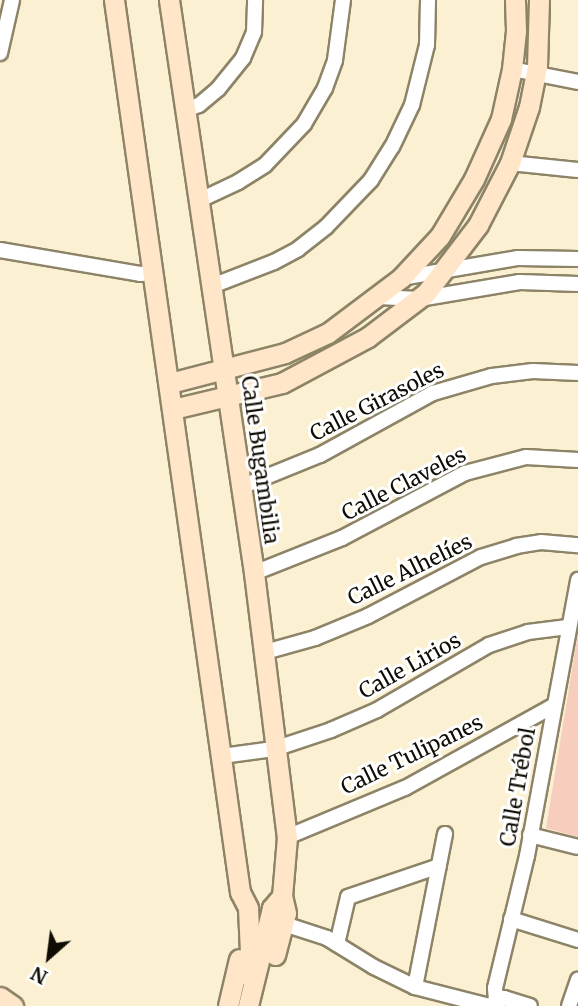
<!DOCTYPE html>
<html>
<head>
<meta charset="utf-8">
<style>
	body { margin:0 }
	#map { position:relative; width:578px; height:1006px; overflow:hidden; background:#fbf1d2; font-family:Merriweather,serif }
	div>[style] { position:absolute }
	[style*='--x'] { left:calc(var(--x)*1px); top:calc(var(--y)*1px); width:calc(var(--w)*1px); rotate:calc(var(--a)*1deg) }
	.green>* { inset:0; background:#f7cdbd }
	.roads { filter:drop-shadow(2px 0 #8d8468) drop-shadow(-2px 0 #8d8468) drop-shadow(0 2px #8d8468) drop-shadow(0 -2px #8d8468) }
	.street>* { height:14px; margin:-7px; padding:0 7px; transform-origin:7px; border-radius:7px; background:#fff }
	.secondary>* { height:19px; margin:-9.5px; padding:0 9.5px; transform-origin:9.5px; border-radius:9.5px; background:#ffe6c8 }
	span { translate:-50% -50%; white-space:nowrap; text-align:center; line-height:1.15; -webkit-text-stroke:6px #fff; paint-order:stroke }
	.street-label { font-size:21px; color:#0f0c03 }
	.north { position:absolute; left:14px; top:922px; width:70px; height:70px; -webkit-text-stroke:5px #fff; paint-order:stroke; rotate:208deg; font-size:19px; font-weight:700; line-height:28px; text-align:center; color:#0f0c03 }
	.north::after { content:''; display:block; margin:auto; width:24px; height:32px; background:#0f0c03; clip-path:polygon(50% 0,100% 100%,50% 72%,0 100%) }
</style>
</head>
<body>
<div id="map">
	<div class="green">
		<div style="clip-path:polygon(578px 633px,578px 837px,546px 828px)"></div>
	</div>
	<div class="roads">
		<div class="street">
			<div style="--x:0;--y:53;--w:54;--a:-77.2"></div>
			<div style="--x:512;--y:69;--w:67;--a:11.1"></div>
			<div style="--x:185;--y:110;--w:15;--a:-20"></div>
			<div style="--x:199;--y:105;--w:25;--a:-40"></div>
			<div style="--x:218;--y:89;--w:40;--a:-51"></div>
			<div style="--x:243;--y:58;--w:28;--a:-67"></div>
			<div style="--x:254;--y:32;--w:32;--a:-88"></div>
			<div style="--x:510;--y:163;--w:68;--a:5.9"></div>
			<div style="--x:200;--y:200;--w:42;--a:-25.3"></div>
			<div style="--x:238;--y:182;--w:32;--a:-32"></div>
			<div style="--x:265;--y:165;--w:57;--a:-46.4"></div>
			<div style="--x:304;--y:124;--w:42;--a:-59.7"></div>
			<div style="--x:325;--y:88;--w:30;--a:-70"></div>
			<div style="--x:335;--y:60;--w:61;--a:-82.4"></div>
			<div style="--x:0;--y:250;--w:142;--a:9.7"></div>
			<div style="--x:140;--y:274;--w:11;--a:-5"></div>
			<div style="--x:401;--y:278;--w:119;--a:-9.7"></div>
			<div style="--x:518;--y:258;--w:60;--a:1"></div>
			<div style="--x:212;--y:286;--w:66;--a:-21.2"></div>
			<div style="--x:274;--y:262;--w:27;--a:-28"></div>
			<div style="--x:298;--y:249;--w:36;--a:-38"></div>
			<div style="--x:326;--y:227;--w:65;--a:-46.2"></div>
			<div style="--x:371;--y:180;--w:39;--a:-58"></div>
			<div style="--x:392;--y:147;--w:47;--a:-64.5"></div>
			<div style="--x:412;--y:105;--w:62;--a:-76"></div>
			<div style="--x:427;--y:45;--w:45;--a:-88.7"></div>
			<div style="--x:378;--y:297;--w:41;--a:2.8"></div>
			<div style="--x:419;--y:299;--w:102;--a:-9.6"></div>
			<div style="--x:520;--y:282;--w:58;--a:2"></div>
			<div style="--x:241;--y:487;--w:85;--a:-22.1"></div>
			<div style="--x:320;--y:455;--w:129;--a:-28.8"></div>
			<div style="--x:433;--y:393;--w:61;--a:-16.1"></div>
			<div style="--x:492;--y:376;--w:41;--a:-7"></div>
			<div style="--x:533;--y:371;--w:45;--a:2.5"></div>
			<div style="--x:254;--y:573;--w:95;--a:-21.7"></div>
			<div style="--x:342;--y:538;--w:139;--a:-27.9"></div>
			<div style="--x:465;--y:473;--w:63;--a:-14.7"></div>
			<div style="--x:526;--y:457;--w:52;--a:3.3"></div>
			<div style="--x:265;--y:652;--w:52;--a:-15.6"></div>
			<div style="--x:315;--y:638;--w:57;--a:-22.5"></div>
			<div style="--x:368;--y:616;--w:127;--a:-27.6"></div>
			<div style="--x:481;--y:557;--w:37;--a:-17"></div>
			<div style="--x:516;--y:546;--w:25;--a:-9"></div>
			<div style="--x:541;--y:542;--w:37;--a:5"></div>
			<div style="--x:222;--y:756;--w:52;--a:-7.7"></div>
			<div style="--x:274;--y:749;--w:60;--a:-18.4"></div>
			<div style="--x:331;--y:730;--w:50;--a:-23.5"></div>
			<div style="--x:377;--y:710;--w:129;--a:-30.1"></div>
			<div style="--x:489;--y:645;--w:41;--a:-18.4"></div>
			<div style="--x:528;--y:632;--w:40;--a:-7.1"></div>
			<div style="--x:530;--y:835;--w:49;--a:14"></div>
			<div style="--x:287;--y:837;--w:128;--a:-22.6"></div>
			<div style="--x:405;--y:788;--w:169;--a:-29"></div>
			<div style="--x:511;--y:919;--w:70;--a:17.4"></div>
			<div style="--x:284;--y:924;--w:45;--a:18"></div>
			<div style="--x:327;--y:938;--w:55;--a:31.7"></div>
			<div style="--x:374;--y:967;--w:46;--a:26"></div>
			<div style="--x:415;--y:987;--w:76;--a:14.4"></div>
			<div style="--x:489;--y:1006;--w:17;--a:-28"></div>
			<div style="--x:504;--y:998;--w:27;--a:17"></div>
			<div style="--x:337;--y:944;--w:48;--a:-76.8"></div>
			<div style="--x:348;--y:897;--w:96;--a:-18.8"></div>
			<div style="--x:415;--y:987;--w:156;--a:-78.9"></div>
			<div style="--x:496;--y:1000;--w:12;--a:-95"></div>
			<div style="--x:495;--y:988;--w:136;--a:-76.4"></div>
			<div style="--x:527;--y:856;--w:281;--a:-79.5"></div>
			<div style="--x:569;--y:1006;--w:28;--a:-71"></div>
		</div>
		<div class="secondary">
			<div style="--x:114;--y:0;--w:901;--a:81.96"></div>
			<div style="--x:240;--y:892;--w:18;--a:63"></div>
			<div style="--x:248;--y:908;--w:44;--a:87.4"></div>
			<div style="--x:250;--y:952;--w:23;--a:100"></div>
			<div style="--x:169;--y:0;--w:579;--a:81.56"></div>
			<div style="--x:254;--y:573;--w:266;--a:82.9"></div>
			<div style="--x:287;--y:837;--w:59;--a:94.8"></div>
			<div style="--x:282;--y:896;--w:16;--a:130"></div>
			<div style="--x:272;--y:908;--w:101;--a:103.8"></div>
			<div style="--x:170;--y:383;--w:119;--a:-14.6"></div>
			<div style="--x:285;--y:353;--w:47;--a:-24.9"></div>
			<div style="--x:328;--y:333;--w:91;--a:-37"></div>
			<div style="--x:401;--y:278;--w:57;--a:-47.1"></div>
			<div style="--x:440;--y:236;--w:66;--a:-59.2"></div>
			<div style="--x:474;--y:179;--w:66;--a:-65.8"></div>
			<div style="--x:501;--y:119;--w:51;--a:-77.6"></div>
			<div style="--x:512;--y:69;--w:39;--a:-84"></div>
			<div style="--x:516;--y:30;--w:30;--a:-92"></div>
			<div style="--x:173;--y:409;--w:112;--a:-13.4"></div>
			<div style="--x:282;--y:383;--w:98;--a:-28.1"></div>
			<div style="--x:368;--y:337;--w:73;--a:-37.2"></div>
			<div style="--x:426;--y:293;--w:86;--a:-52.6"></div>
			<div style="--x:478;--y:225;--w:70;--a:-62.7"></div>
			<div style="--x:510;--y:163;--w:59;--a:-71.3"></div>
			<div style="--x:529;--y:107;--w:41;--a:-78.7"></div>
			<div style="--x:537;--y:67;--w:67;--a:-88.3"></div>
			<div style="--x:275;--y:955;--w:43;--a:-75.3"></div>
			<div style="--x:286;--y:913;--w:17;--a:-103"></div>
			<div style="--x:0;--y:997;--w:16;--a:35"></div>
			<div style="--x:228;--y:1006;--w:48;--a:-76.8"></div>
		</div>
	</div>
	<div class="street-label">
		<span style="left:377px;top:402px;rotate:-27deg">Calle Girasoles</span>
		<span style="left:260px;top:460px;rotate:82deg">Calle Bugambilia</span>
		<span style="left:404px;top:484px;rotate:-27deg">Calle Claveles</span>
		<span style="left:410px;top:570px;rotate:-26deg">Calle Alhelíes</span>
		<span style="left:410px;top:666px;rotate:-29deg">Calle Lirios</span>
		<span style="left:412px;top:755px;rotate:-26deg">Calle Tulipanes</span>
		<span style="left:518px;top:787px;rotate:-80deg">Calle Trébol</span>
	</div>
	<div class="north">N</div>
</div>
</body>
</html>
